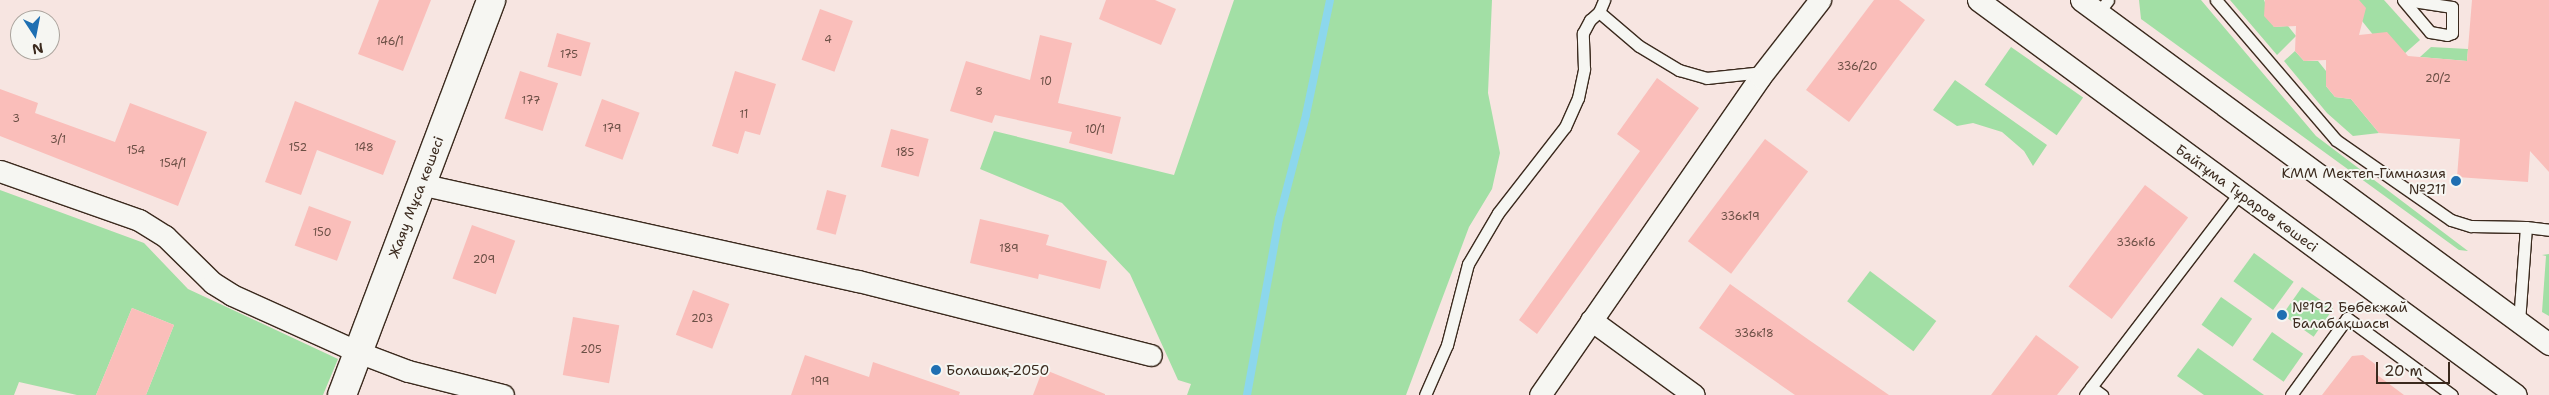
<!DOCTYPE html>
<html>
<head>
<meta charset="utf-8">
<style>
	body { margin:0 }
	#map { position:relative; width:2549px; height:395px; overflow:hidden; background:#f7e5e1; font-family:"Shantell Sans",sans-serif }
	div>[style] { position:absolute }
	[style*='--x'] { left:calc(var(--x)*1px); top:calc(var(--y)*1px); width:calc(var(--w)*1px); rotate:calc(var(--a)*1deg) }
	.green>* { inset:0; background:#a2dfa5; transform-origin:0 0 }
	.stream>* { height:8px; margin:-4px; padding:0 4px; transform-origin:4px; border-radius:4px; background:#8cd7ec }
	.building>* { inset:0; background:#fabeba; transform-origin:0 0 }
	.roads { filter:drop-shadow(1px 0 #3b2a1e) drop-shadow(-1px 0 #3b2a1e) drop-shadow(0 1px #3b2a1e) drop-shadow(0 -1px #3b2a1e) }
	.lane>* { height:11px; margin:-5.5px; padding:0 5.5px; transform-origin:5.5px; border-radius:5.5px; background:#f6f6f2 }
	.street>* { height:21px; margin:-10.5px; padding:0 10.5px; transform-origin:10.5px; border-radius:10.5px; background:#f6f6f2 }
	.secondary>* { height:28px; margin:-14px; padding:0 14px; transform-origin:14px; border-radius:14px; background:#f6f6f2 }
	.dots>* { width:14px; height:14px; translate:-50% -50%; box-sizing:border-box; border:2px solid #f6f6f2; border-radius:50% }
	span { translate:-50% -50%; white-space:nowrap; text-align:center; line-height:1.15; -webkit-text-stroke:4px #f6f6f2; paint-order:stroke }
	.number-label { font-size:11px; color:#6b4f45 }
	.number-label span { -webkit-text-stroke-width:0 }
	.poi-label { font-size:14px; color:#3b2a1e }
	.right { translate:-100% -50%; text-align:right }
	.left { translate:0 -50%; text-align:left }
	.street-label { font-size:14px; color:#3b2a1e }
	.north { position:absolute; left:10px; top:10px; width:50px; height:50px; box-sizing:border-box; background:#f6f6f2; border:1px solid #aba49d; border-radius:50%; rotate:169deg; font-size:14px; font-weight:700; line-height:20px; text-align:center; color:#3b2a1e }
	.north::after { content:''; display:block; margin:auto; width:18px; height:22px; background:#1f6fb2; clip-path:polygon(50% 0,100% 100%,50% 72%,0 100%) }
	.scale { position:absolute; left:2376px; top:362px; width:74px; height:22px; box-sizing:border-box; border:2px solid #3b2a1e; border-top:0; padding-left:6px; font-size:15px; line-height:18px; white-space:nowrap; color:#3b2a1e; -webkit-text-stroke:4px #f6f6f2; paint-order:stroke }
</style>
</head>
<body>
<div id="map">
	<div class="green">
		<div style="clip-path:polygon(1234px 0,1492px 0,1488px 93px,1500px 153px,1492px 189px,1469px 227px,1406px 395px,1187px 395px,1191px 384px,1178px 380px,1130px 274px,1062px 203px,980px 169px,994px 131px,1174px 175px)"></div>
		<div style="clip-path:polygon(2139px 0,2201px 0,2316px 136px,2468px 251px,2459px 250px,2141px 19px)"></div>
		<div style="clip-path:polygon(2230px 0,2264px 0,2274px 27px,2288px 26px,2296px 36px,2277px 55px)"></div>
		<div style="clip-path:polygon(2359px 0,2384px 0,2420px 40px,2395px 62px,2362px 21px)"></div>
		<div style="left:2011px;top:47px;width:88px;height:46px;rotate:35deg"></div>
		<div style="clip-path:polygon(2431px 47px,2468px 49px,2467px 61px,2420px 57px)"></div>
		<div style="clip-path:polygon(2295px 51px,2304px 61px,2318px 61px,2326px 71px,2326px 86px,2335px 97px,2351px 99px,2379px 133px,2353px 136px,2327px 113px,2284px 61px)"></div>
		<div style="clip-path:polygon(1955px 80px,2047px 145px,2033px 166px,2024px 151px,2002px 132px,1973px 123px,1957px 126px,1933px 110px)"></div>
		<div style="clip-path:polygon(0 190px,144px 243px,188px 289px,338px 359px,323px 395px,146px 395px,174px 325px,132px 308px,96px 395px,77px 395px,19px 382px,14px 395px,0 395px)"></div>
		<div style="left:2254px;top:253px;width:49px;height:35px;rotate:36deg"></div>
		<div style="clip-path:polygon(2549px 254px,2549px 316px,2542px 312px,2546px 256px,2542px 255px)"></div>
		<div style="left:1870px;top:271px;width:83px;height:38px;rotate:37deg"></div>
		<div style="left:2302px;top:287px;width:38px;height:34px;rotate:35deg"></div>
		<div style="left:2221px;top:297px;width:38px;height:34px;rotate:35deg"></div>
		<div style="left:2272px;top:332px;width:38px;height:34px;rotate:35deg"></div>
		<div style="clip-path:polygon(2198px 348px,2264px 395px,2204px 395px,2177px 376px)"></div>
	</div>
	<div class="stream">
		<div style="--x:1247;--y:395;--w:179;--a:-79.7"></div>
		<div style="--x:1279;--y:219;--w:107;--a:-75.4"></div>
		<div style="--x:1306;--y:115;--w:117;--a:-78.2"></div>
	</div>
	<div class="building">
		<div style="clip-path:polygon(379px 0,431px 0,403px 71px,358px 54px)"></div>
		<div style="clip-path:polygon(1106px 0,1155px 0,1176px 9px,1161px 45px,1099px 19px)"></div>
		<div style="clip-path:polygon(1874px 0,1899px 0,1925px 20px,1849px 122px,1806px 90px)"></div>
		<div style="clip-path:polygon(2265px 0,2359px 0,2366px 8px,2359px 35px,2387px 32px,2408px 56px,2467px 61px,2472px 0,2549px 0,2549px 172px,2530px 151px,2528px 182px,2457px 177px,2460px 139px,2379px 133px,2351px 99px,2335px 97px,2326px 86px,2326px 60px,2304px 61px,2295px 51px,2296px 26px,2274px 27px,2264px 16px)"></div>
		<div style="left:820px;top:9px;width:35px;height:54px;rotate:20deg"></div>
		<div style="left:557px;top:33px;width:35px;height:35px;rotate:16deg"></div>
		<div style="clip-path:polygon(1040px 35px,1072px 43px,1058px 103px,1121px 117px,1112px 154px,1069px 143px,1072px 132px,995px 115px,992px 123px,950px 111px,966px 61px,1030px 80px)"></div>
		<div style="left:520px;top:71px;width:40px;height:50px;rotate:18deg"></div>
		<div style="clip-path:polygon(735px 71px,776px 84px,760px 135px,745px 131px,738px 154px,712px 146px)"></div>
		<div style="clip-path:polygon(1657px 78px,1699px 108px,1537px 334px,1519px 320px,1640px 151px,1617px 134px)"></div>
		<div style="clip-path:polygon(0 89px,38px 103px,35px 113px,115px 142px,130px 103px,207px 132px,178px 206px,0 136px)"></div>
		<div style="left:602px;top:99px;width:40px;height:50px;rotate:20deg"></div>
		<div style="clip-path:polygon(295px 101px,396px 141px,383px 175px,317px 150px,301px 195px,265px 182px)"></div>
		<div style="left:891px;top:129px;width:39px;height:39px;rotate:15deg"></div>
		<div style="left:1765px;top:139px;width:54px;height:128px;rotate:37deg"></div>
		<div style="left:2145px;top:185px;width:54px;height:127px;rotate:37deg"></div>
		<div style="left:827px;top:190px;width:20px;height:41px;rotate:15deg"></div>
		<div style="left:309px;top:206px;width:45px;height:42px;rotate:20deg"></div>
		<div style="clip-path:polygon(980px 219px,1049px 235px,1046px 245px,1107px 261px,1100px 289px,1039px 274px,1038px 279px,970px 263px)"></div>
		<div style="left:472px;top:225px;width:46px;height:57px;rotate:20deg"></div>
		<div style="clip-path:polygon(1730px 284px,1809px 340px,1889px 395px,1795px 395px,1699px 328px)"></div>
		<div style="left:693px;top:290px;width:39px;height:48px;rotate:21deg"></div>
		<div style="clip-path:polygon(132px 308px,174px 325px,146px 395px,96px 395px)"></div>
		<div style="left:573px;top:317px;width:47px;height:59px;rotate:10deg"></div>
		<div style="clip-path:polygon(2036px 335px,2079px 367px,2057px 395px,1991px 395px)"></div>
		<div style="clip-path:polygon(805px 355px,869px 377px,873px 362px,960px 392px,959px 395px,791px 395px)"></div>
		<div style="clip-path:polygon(2363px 355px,2375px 364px,2376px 374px,2404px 395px,2322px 395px,2352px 356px)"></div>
		<div style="clip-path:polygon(1043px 369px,1105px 394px,1105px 395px,1033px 395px)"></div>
	</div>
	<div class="roads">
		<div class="lane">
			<div style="--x:2216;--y:0;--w:184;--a:49.4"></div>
			<div style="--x:2336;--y:140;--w:140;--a:34.8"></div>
			<div style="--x:2451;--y:220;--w:21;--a:17"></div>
			<div style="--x:2471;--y:226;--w:55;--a:1"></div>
			<div style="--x:2403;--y:0;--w:42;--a:49.8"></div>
			<div style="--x:2430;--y:32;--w:17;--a:10"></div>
			<div style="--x:2447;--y:35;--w:5;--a:-22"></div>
			<div style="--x:2452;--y:33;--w:26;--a:-90"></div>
			<div style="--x:2452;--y:7;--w:48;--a:-171.5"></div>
			<div style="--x:1599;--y:12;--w:13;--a:-67"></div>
			<div style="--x:2098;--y:13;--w:16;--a:-52"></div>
			<div style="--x:2519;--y:322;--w:95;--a:-85.8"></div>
			<div style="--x:2526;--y:227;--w:23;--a:7"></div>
			<div style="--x:2091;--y:387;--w:14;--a:36"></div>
			<div style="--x:1425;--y:395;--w:55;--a:-66.3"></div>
			<div style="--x:1447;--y:345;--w:84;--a:-75.5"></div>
			<div style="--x:1468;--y:264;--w:59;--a:-59.5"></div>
			<div style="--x:1498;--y:213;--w:109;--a:-52.1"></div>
			<div style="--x:1565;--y:127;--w:32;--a:-66"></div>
			<div style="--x:1578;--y:98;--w:30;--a:-78"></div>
			<div style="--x:1584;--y:69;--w:36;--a:-92"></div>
			<div style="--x:1583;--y:33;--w:15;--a:-62"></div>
			<div style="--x:1590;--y:20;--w:12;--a:-42"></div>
			<div style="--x:1599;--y:12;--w:52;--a:40.4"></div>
			<div style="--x:1639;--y:46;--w:47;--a:31"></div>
			<div style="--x:1679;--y:70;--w:29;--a:16"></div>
			<div style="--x:1707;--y:78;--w:56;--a:-6.1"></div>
			<div style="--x:2085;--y:395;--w:255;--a:-52.6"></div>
			<div style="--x:2291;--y:395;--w:95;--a:-54"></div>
			<div style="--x:2347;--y:318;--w:130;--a:36.3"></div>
		</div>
		<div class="street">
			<div style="--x:1978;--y:0;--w:667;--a:36.29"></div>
			<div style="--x:2081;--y:0;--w:581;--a:36.32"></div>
			<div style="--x:0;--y:171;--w:147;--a:19.4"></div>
			<div style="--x:139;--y:220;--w:31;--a:32"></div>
			<div style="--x:165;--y:236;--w:67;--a:44.4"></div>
			<div style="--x:213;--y:283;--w:22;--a:32"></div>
			<div style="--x:232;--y:295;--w:138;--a:24.3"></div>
			<div style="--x:358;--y:352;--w:53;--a:20.8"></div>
			<div style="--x:408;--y:371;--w:98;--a:14.2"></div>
			<div style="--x:420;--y:184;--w:449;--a:12.5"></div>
			<div style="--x:858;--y:281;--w:302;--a:14.2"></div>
			<div style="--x:1591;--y:320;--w:127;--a:36.1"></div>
			<div style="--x:1540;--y:395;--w:387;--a:-55.3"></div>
			<div style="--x:1760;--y:77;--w:98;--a:-52.1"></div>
		</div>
		<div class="secondary">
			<div style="--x:342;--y:395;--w:422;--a:-69.3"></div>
		</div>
	</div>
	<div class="dots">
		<div style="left:2456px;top:181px;background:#1f6fb2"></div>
		<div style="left:2282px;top:315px;background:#1f6fb2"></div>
		<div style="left:936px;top:370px;background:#1f6fb2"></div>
	</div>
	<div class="number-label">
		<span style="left:828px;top:40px">4</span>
		<span style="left:390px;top:42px">146/1</span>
		<span style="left:569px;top:55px">175</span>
		<span style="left:1857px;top:67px">336/20</span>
		<span style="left:2438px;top:79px">20/2</span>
		<span style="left:1046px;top:82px">10</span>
		<span style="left:979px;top:92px">8</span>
		<span style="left:531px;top:101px">177</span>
		<span style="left:744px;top:115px">11</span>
		<span style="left:16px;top:119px">3</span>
		<span style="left:612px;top:129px">179</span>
		<span style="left:1095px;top:130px">10/1</span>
		<span style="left:58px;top:140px">3/1</span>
		<span style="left:298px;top:148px">152</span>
		<span style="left:364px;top:148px">148</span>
		<span style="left:136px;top:151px">154</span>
		<span style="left:905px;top:153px">185</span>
		<span style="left:173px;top:164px">154/1</span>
		<span style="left:1740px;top:217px">336к19</span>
		<span style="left:322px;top:233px">150</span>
		<span style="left:2136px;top:243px">336к16</span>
		<span style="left:1009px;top:249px">189</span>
		<span style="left:484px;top:260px">209</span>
		<span style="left:702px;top:319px">203</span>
		<span style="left:1754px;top:334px">336к18</span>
		<span style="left:591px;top:350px">205</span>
		<span style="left:820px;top:382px">199</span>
	</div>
	<div class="poi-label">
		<span class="right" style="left:2446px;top:181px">КММ Мектеп-Гимназия<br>№211</span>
		<span class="left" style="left:2292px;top:315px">№192 Бөбекжай<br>Балабақшасы</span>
		<span class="left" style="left:946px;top:370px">Болашақ-2050</span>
	</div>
	<div class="street-label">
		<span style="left:416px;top:197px;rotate:-69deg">Жаяу Мұса көшесі</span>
		<span style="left:2247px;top:198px;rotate:36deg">Байтұма Тұраров көшесі</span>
	</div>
	<div class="north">N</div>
	<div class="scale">20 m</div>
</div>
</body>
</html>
